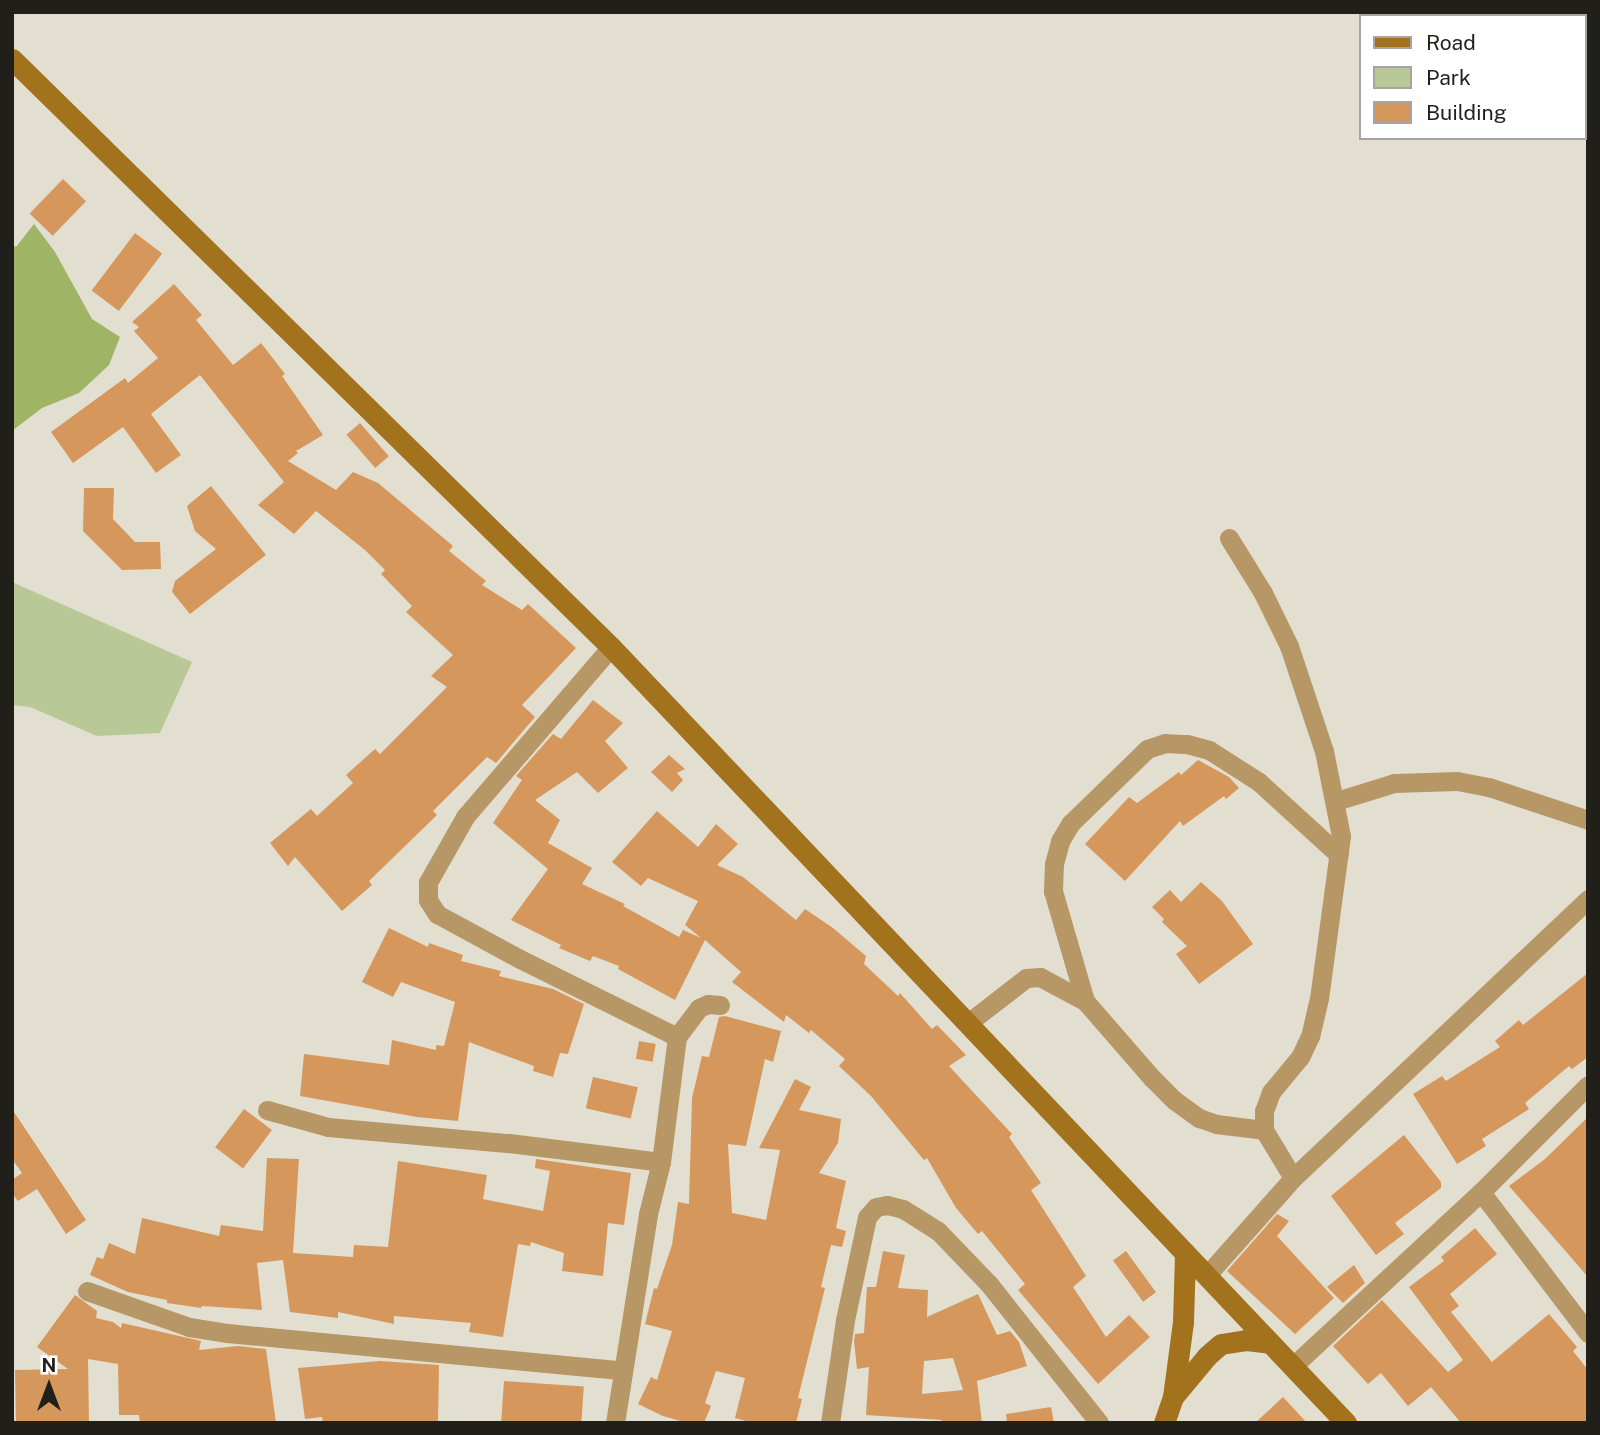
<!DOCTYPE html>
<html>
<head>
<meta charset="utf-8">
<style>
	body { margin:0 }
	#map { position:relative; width:1600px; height:1435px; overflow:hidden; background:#e2dfd0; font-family:"Public Sans",sans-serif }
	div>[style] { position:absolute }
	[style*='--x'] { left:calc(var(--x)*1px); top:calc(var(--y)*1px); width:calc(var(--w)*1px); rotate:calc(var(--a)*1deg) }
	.green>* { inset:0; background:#b9c897 }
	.forest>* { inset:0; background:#9fb465 }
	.building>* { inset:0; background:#d5975c; transform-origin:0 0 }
	.street>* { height:19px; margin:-9.5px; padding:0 9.5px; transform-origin:9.5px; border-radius:9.5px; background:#b89767 }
	.secondary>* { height:21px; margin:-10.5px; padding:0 10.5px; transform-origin:10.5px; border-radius:10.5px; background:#a3721d }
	span { translate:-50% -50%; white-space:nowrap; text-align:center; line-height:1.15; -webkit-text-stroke:5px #fff; paint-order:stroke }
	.frame { position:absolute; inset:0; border:14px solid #201f1a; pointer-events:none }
	.legend { position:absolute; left:1359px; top:14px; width:228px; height:126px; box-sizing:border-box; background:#fff; border:2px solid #a6a5a3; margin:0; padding:9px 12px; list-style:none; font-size:21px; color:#201f1a }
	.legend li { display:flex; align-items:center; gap:14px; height:35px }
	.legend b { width:35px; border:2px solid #a6a5a3 }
	.north { position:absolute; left:14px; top:1351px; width:70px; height:70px; -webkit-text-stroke:5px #fff; paint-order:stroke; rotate:0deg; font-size:19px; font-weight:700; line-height:28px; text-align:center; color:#201f1a }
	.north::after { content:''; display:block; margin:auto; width:24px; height:32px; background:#201f1a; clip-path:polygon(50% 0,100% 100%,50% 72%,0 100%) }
</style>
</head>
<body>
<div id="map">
	<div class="green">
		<div style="clip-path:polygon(12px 582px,192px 662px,160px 733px,97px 736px,30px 707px,12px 705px)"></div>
	</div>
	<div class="forest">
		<div style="clip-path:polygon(34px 224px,55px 252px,92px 319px,120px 337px,109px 365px,79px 393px,42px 408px,12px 431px,12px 245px,16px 247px)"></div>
	</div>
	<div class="building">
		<div style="left:63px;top:179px;width:32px;height:48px;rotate:44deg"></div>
		<div style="left:135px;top:233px;width:34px;height:72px;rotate:37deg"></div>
		<div style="clip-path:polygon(174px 284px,202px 315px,196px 320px,233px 365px,261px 343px,285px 374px,282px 376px,323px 435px,296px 451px,298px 453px,288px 461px,336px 490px,353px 472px,378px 483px,453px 546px,449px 551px,486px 581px,482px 585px,522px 610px,528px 604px,576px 648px,522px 705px,535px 717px,496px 763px,487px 757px,433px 811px,437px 815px,369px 881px,372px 885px,342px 911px,295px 857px,288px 866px,270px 843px,311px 809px,317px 816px,353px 783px,346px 775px,375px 749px,380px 754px,447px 687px,431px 676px,453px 655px,406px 612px,412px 606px,381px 574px,385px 570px,365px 550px,316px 511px,294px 534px,258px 505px,284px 482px,200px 375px,151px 414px,181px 455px,156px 473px,123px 427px,73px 463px,51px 432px,125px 378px,128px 383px,158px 358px,134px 331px,139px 327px,132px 322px)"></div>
		<div style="left:360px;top:423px;width:44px;height:18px;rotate:49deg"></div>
		<div style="clip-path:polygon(211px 486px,266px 555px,190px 614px,172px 592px,175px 581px,216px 549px,195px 531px,187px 506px)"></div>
		<div style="clip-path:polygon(84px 488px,114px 488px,113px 519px,135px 542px,160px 542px,161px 569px,122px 570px,83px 531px)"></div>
		<div style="clip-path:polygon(593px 700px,623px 723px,605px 741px,628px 768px,598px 793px,577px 772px,535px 800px,560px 820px,548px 843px,592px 868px,582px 884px,625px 904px,623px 906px,679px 937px,683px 930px,701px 938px,685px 925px,698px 901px,648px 878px,641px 886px,612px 862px,657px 811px,698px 847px,716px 824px,738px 844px,717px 865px,743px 877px,796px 920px,805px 909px,833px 928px,866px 956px,864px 964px,898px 996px,900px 993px,932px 1029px,937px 1025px,966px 1055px,949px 1066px,1012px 1134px,1009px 1137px,1041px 1183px,1031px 1190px,1086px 1276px,1073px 1287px,1106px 1337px,1129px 1315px,1150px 1337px,1098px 1384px,1018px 1290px,1025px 1284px,982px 1231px,978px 1234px,956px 1208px,927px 1158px,924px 1160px,871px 1096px,839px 1066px,845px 1059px,811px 1030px,809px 1033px,786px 1015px,784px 1022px,732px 982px,741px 972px,705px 940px,675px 1000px,618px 969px,619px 966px,593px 956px,590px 961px,559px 948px,561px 945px,511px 920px,548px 869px,493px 823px,522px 780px,516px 776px,553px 734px,561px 739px)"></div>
		<div style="clip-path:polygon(669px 755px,685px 769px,677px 773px,683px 780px,672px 792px,651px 772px)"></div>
		<div style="clip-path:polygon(1198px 760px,1229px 777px,1239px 788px,1226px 799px,1224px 796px,1183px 826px,1180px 821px,1125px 881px,1085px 844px,1129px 797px,1137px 803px,1179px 772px,1181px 775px)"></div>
		<div style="clip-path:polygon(1201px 882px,1222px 901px,1253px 944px,1199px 984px,1176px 954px,1187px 946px,1162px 922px,1164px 919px,1152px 907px,1170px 890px,1181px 902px)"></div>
		<div style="clip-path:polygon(389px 928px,428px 947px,429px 943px,463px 955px,461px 961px,501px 971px,499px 976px,553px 989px,584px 1004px,568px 1054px,560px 1053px,553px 1077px,533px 1071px,534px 1066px,469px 1042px,458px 1121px,417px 1117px,300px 1096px,304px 1054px,389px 1065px,392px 1040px,436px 1050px,436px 1045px,444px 1046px,455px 1002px,401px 982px,393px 997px,362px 982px)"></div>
		<div style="clip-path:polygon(1588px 973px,1588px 1057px,1572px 1069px,1569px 1066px,1525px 1103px,1529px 1109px,1482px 1139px,1486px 1146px,1457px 1164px,1413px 1094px,1442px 1076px,1446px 1081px,1500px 1047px,1495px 1041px,1519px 1020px,1523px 1025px)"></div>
		<div style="clip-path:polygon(725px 1016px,781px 1031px,773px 1062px,765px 1059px,746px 1146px,728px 1144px,732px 1213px,766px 1220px,780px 1150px,759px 1148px,795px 1079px,811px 1087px,799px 1110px,841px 1119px,838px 1143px,819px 1173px,846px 1181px,836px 1228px,846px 1231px,842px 1247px,831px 1245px,821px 1287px,825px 1288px,798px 1398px,802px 1399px,796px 1423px,753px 1423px,735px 1418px,745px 1378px,716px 1371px,705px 1403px,711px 1406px,704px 1423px,687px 1423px,663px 1416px,638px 1404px,651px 1377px,657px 1380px,672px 1331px,645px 1324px,654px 1288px,657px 1289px,672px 1245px,678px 1202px,689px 1204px,692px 1098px,702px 1056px,709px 1057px,719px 1017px)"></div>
		<div style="left:639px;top:1041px;width:17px;height:18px;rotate:10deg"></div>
		<div style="left:593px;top:1077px;width:46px;height:32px;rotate:13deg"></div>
		<div style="clip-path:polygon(12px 1109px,86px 1220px,66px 1234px,37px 1189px,18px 1201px,12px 1193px,12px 1180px,22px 1173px,12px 1159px)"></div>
		<div style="left:244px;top:1109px;width:35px;height:48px;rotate:37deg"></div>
		<div style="clip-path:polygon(1588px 1117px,1588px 1277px,1509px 1186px,1545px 1159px)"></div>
		<div style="clip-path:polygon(1404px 1135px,1441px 1182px,1441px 1188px,1395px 1223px,1404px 1234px,1376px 1255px,1331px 1196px)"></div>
		<div style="clip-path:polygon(267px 1158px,299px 1159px,293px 1253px,353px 1257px,354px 1245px,388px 1247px,398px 1161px,487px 1175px,483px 1199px,543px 1211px,550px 1171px,535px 1168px,536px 1159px,631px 1173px,624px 1225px,608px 1223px,603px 1276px,562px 1271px,564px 1253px,531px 1242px,530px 1246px,518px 1244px,503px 1337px,469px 1332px,471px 1323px,394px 1316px,394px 1324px,338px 1312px,338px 1318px,290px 1312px,283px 1260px,257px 1263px,262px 1310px,202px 1306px,201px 1308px,167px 1303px,167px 1300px,128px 1292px,90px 1275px,97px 1257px,103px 1259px,109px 1243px,135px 1254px,142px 1218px,219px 1236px,221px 1225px,263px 1231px)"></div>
		<div style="clip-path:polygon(1277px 1214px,1289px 1221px,1277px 1236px,1334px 1298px,1295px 1334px,1227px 1271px)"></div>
		<div style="clip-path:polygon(1475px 1228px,1497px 1254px,1450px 1294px,1459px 1306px,1451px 1312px,1492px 1362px,1549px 1314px,1577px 1347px,1573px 1351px,1588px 1370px,1588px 1423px,1461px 1423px,1431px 1387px,1408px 1406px,1381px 1373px,1368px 1384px,1333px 1346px,1382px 1300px,1448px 1372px,1463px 1360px,1409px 1287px,1444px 1261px,1441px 1257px)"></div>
		<div style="clip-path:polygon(evenodd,883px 1251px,905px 1255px,898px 1288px,928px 1290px,927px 1317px,978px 1294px,997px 1335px,1010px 1331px,1019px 1342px,1027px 1366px,977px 1381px,982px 1423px,942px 1423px,942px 1420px,866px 1415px,869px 1367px,857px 1369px,854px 1341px,855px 1334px,864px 1333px,867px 1287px,876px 1287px,883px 1251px,953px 1358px,963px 1390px,922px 1394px,924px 1361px,953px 1358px)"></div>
		<div style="left:1126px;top:1251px;width:51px;height:16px;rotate:54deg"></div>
		<div style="clip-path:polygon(1354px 1265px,1365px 1283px,1343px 1303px,1327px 1287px)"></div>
		<div style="clip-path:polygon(75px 1295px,97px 1311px,96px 1318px,113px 1322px,121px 1328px,122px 1323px,201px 1341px,199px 1350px,238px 1346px,266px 1349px,276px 1423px,140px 1423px,139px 1415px,119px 1415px,118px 1364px,88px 1359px,89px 1423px,16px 1423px,15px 1370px,68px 1369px,37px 1347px)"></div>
		<div style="clip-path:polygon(380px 1361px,439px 1365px,438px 1423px,323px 1423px,322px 1417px,305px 1419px,298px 1368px)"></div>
		<div style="left:504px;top:1381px;width:80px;height:42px;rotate:4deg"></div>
		<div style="clip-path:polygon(1283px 1397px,1307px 1423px,1255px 1423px)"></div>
		<div style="clip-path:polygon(1051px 1407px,1054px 1423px,1007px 1423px,1006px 1414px)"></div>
	</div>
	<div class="street">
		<div style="--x:1229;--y:538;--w:65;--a:58.3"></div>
		<div style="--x:1263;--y:593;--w:59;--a:63.9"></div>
		<div style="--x:1289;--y:646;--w:111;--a:71.6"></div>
		<div style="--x:1324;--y:751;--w:87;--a:78.7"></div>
		<div style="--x:1341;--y:836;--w:163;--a:97.7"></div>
		<div style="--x:1319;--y:998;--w:39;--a:103"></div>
		<div style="--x:1310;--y:1036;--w:23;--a:115"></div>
		<div style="--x:1300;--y:1057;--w:45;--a:129.6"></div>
		<div style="--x:1271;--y:1092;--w:20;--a:110"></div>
		<div style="--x:1264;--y:1111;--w:19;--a:90"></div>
		<div style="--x:1264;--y:1130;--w:56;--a:58.9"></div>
		<div style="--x:611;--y:647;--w:224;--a:130.7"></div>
		<div style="--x:465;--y:817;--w:75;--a:119.6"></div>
		<div style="--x:428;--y:882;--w:18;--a:90"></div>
		<div style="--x:428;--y:900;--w:17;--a:57"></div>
		<div style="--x:437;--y:914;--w:94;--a:28.5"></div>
		<div style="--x:520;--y:959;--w:175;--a:26.4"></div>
		<div style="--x:1336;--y:801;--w:61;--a:-17.2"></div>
		<div style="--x:1394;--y:783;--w:63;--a:-1.8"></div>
		<div style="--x:1457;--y:781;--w:33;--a:11"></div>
		<div style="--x:1489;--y:787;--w:104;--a:18.4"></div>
		<div style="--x:1085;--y:1001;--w:115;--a:-106.2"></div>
		<div style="--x:1053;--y:891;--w:27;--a:-88"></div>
		<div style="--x:1054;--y:864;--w:24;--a:-75"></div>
		<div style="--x:1060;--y:841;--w:21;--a:-59"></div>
		<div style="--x:1071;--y:823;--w:106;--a:-44.2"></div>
		<div style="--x:1147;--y:749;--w:19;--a:-18"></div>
		<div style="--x:1165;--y:743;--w:22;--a:3"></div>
		<div style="--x:1187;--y:744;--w:23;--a:15"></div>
		<div style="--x:1209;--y:750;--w:59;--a:32.6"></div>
		<div style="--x:1259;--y:782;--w:108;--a:42.4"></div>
		<div style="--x:968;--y:1023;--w:73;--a:-37.8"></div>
		<div style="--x:1026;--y:978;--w:14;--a:-4"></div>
		<div style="--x:1040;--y:977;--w:51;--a:28.1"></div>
		<div style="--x:1085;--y:1001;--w:102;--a:49"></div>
		<div style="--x:1152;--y:1078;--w:31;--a:45"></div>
		<div style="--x:1174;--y:1100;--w:31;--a:36"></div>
		<div style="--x:1199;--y:1118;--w:18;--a:19"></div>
		<div style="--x:1216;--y:1124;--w:48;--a:7.1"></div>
		<div style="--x:267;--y:1110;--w:63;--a:15.6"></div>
		<div style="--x:328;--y:1127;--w:182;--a:5.1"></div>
		<div style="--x:509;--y:1143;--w:153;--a:7.1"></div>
		<div style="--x:1481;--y:1192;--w:151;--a:-45"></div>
		<div style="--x:1207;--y:1275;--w:130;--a:-48.4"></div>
		<div style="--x:1293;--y:1178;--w:406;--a:-43.4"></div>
		<div style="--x:87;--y:1291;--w:108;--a:19.4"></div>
		<div style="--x:189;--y:1327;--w:38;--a:9"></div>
		<div style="--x:227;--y:1333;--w:397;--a:5.4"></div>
		<div style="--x:1293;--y:1366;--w:256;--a:-42.8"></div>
		<div style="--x:1481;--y:1192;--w:177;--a:52.8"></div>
		<div style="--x:615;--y:1423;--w:212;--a:-81"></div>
		<div style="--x:648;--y:1214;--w:54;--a:-76"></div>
		<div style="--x:661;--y:1162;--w:126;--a:-82.7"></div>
		<div style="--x:677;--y:1037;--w:36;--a:-53"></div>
		<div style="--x:699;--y:1008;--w:10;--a:-24"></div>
		<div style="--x:708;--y:1004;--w:12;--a:5"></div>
		<div style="--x:830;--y:1423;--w:104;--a:-81.7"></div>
		<div style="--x:845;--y:1320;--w:105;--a:-77.9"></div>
		<div style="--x:867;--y:1217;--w:13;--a:-48"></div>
		<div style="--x:876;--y:1207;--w:11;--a:-10"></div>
		<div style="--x:887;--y:1205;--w:16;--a:14"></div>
		<div style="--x:903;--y:1209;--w:41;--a:32.2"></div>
		<div style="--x:938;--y:1231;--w:74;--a:46.1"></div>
		<div style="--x:989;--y:1284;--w:177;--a:51.6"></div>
	</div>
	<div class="secondary">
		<div style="--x:12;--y:59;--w:839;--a:44.47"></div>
		<div style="--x:611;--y:647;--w:1069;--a:46.55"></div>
		<div style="--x:1173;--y:1397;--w:53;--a:-50.3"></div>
		<div style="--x:1207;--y:1356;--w:18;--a:-41"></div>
		<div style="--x:1221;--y:1344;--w:25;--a:-9"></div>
		<div style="--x:1246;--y:1340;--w:24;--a:7"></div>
		<div style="--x:1164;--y:1423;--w:28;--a:-71"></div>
		<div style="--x:1173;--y:1397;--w:76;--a:-82.4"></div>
		<div style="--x:1183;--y:1322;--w:69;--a:-88.3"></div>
	</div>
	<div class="frame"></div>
	<ul class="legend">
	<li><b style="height:9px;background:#a3721d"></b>Road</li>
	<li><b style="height:19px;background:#b9c897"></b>Park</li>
	<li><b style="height:19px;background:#d5975c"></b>Building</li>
	</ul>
	<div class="north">N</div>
</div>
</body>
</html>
